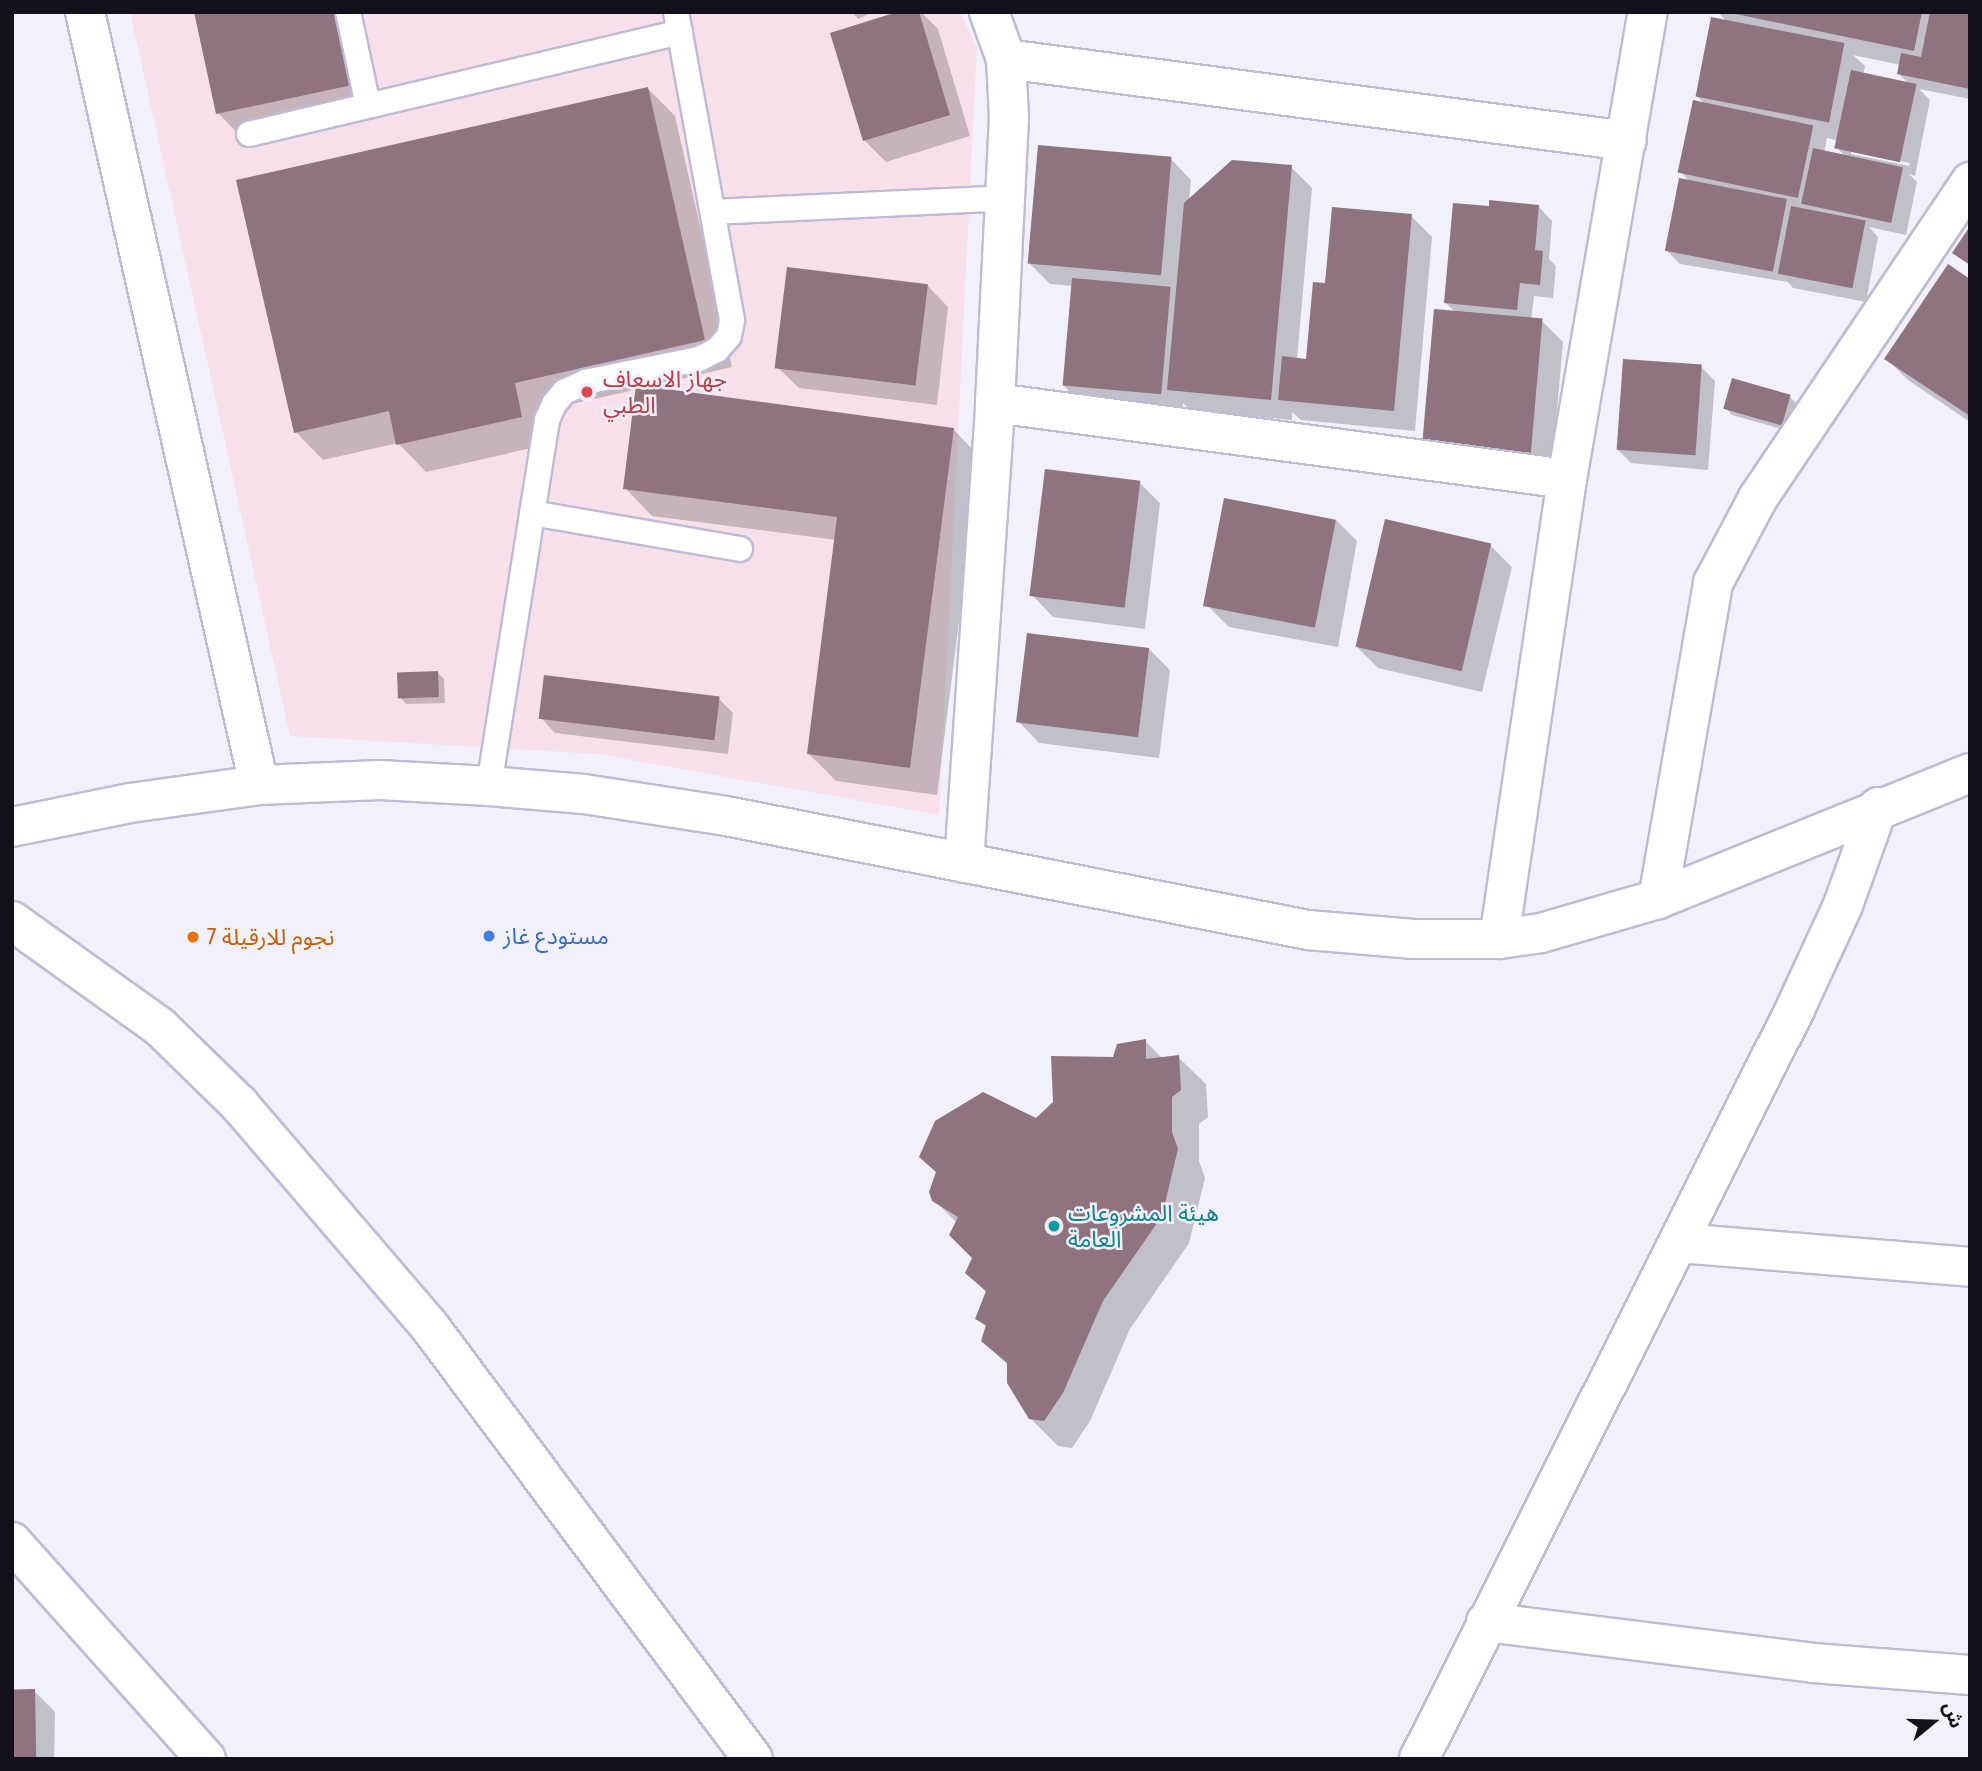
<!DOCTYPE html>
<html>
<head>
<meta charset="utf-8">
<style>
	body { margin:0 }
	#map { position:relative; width:1982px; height:1771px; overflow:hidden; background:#f2f0fb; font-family:"Fira Sans Condensed","Noto Sans Arabic",sans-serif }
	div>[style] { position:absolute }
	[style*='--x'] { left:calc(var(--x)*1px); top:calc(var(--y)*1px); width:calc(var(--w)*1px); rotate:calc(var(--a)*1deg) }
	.medical>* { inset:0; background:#f8e0eb }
	.shadow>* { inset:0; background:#0003 }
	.building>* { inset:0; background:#8f737e; transform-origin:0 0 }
	.roads { filter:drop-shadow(2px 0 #bfbad6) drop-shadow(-2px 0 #bfbad6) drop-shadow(0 2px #bfbad6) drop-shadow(0 -2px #bfbad6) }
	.service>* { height:24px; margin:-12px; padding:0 12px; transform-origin:12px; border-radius:12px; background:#fff }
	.minor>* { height:38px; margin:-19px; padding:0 19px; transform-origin:19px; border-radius:19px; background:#fff }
	.tertiary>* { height:38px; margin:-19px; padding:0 19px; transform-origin:19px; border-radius:19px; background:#fff }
	.dots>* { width:19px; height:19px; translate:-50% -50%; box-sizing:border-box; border:4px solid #f2f0fb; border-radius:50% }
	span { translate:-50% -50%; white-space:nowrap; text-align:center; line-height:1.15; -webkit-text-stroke:5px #f2f0fb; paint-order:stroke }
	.health-label { font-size:23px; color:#be3a42 }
	.left { translate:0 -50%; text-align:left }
	.shop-label { font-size:23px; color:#366cbe }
	.food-label { font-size:23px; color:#c56008 }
	.culture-label { font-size:23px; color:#0d838f }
	.frame { position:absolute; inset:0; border:14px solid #12101a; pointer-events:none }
	.north { position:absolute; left:1898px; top:1687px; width:70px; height:70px; -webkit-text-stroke:5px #f2f0fb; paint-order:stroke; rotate:71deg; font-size:19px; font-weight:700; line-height:28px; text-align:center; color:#12101a }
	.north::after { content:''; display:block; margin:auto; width:24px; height:32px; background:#12101a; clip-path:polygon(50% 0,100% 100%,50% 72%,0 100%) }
</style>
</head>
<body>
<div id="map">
	<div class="medical">
		<div style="clip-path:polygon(130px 12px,960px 12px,977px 48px,939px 815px,598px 754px,290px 736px)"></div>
	</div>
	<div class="shadow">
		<div style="clip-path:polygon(196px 12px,357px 12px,378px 112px,245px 141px,218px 113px)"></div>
		<div style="clip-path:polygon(852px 12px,873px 12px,858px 19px)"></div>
		<div style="clip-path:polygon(903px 12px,921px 12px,938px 29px,970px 136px,886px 162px,864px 140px)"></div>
		<div style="clip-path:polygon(evenodd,1718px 12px,1970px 12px,1970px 99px,1919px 89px,1930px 100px,1915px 176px,1909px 174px,1917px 182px,1906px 235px,1869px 227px,1878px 237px,1866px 302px,1793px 288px,1788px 282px,1680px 264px,1666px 250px,1690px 182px,1681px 172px,1706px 105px,1697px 96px,1727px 22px,1718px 12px,1853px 55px,1901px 65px,1899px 74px,1909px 84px,1863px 75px,1865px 66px,1853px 55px,1718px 12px,1827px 138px,1839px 141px,1838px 149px,1846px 157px,1824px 153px,1827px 138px,1718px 12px,1851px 151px,1910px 163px,1909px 166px,1851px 154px,1851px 151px)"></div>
		<div style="clip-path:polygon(648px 89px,675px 116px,732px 367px,642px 388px,953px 429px,980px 457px,937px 795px,836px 781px,809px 754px,836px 540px,652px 516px,625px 488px,638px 389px,541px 411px,549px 444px,426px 472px,398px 443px,323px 460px,296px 432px)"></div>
		<div style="clip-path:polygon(1170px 158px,1191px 180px,1189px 201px,1291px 167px,1312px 188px,1297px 360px,1308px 361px,1326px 285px,1411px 216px,1432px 237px,1415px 431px,1301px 420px,1292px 412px,1292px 420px,1190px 410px,1183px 403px,1182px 416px,1085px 407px,1064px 386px,1073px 286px,1050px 284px,1029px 263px)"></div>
		<div style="clip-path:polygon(1538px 206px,1552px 221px,1549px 259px,1556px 266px,1553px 298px,1534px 296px,1531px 320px,1542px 321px,1563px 342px,1551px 480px,1444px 470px,1456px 313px,1446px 303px,1490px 208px)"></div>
		<div style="clip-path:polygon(1970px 281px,1970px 422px,1908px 380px,1887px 359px)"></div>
		<div style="clip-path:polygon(927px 285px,948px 307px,937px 405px,799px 388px,777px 367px)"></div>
		<div style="clip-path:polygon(1701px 367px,1715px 381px,1708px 470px,1631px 463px,1617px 449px)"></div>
		<div style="clip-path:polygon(1790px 397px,1797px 404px,1789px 431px,1732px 415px,1726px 408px)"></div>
		<div style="clip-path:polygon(1139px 482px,1160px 503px,1145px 629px,1053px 617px,1032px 595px)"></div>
		<div style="clip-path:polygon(1336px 520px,1357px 541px,1338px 647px,1229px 627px,1208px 606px)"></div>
		<div style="clip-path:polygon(1490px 545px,1512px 567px,1482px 692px,1378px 668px,1356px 646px)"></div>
		<div style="clip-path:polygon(1149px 649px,1170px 670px,1159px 758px,1039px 743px,1018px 721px)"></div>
		<div style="clip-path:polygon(438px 673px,444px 679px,445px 703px,406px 704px,400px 697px)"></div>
		<div style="clip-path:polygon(719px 699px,733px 713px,728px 754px,555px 733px,541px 718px)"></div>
		<div style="clip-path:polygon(1145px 1041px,1163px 1059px,1178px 1057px,1206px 1084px,1208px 1117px,1199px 1124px,1199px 1161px,1205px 1178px,1189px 1243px,1130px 1329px,1090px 1421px,1072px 1448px,1058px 1446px,1030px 1418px,1009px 1366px,983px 1340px,987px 1328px,977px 1319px,987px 1293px,967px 1273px,974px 1258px,957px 1223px,934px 1200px,1115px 1059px)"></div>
		<div style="clip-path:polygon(34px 1691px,55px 1712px,54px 1759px,12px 1759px)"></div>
	</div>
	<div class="building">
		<div style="clip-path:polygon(194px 12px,336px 12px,352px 85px,216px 114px)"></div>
		<div style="clip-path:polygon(897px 12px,919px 12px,950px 115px,863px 141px,830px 33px)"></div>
		<div style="clip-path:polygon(1726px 12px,1922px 12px,1914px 51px)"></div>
		<div style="clip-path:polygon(1930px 12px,1970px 12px,1970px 89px,1897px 74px,1901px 53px,1921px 57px)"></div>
		<div style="left:1711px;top:17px;width:136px;height:81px;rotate:11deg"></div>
		<div style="left:1851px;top:70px;width:67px;height:80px;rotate:12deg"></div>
		<div style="clip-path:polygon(648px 87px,705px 340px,515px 383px,522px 417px,396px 445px,389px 411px,294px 433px,236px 180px)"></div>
		<div style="left:1693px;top:100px;width:123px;height:74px;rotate:12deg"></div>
		<div style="left:1038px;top:145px;width:134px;height:119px;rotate:5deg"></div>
		<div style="left:1813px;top:148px;width:92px;height:57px;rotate:12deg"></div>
		<div style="clip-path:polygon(1232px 160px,1292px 165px,1271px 400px,1167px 390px,1184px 203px)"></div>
		<div style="left:1679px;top:178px;width:110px;height:74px;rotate:11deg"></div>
		<div style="clip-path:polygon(1489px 200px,1539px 205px,1535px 250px,1543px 251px,1540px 285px,1520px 283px,1517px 310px,1444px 303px,1453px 203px,1489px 206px)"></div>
		<div style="left:1791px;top:206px;width:76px;height:69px;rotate:11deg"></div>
		<div style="clip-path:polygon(1332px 207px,1412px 214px,1394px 411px,1278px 400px,1282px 356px,1306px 359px,1313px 282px,1325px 283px)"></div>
		<div style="clip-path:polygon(1970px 226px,1970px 265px,1952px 253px)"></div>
		<div style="clip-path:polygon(1948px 264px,1970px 279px,1970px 416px,1884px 359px)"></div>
		<div style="left:787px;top:267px;width:142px;height:102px;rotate:7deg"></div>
		<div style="left:1072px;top:278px;width:99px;height:108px;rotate:5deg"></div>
		<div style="left:1434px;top:309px;width:109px;height:141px;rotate:5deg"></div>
		<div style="left:1623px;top:359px;width:79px;height:91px;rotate:4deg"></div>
		<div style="left:1732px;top:378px;width:61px;height:32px;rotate:16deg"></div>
		<div style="clip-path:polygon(636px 385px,954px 428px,910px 768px,807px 754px,837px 517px,623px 489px)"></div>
		<div style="left:1045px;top:469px;width:96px;height:128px;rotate:7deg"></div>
		<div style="left:1224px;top:498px;width:114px;height:110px;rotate:11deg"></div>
		<div style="left:1385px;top:519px;width:109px;height:131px;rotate:13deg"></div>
		<div style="left:1027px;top:633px;width:123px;height:90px;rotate:7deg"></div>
		<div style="left:438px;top:671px;width:26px;height:41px;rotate:88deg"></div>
		<div style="left:544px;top:675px;width:177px;height:44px;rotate:7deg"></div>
		<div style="clip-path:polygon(1146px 1039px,1146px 1059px,1179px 1055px,1181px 1090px,1172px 1097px,1172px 1132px,1178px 1149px,1162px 1216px,1103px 1301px,1063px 1393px,1044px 1421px,1029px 1419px,1007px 1383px,1007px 1363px,981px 1341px,986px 1325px,975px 1319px,986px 1291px,965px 1273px,972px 1258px,949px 1235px,958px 1217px,932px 1201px,929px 1192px,936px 1172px,919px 1157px,935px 1121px,983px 1092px,1036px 1118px,1053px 1102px,1051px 1056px,1113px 1057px,1117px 1044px)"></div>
		<div style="left:35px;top:1689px;width:70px;height:23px;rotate:89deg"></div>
	</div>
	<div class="roads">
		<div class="service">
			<div style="--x:348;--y:12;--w:95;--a:77.9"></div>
			<div style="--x:249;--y:134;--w:443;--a:-13.3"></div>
			<div style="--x:713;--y:212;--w:292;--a:-2.7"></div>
			<div style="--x:532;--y:513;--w:211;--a:9.8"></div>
			<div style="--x:489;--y:786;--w:371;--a:-81"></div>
			<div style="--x:547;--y:420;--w:17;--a:-66"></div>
			<div style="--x:554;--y:404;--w:16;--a:-50"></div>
			<div style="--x:564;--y:392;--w:23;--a:-25"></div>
			<div style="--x:585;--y:382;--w:116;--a:-11.4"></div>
			<div style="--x:699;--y:359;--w:20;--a:-27"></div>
			<div style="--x:717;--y:350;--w:18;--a:-49"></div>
			<div style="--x:729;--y:336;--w:16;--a:-79"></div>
			<div style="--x:732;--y:320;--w:313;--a:-100.3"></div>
		</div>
		<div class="minor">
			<div style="--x:85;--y:12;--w:792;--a:77.31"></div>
			<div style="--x:1006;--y:59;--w:626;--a:7.52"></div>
			<div style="--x:995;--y:403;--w:577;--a:7.57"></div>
			<div style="--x:964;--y:863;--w:461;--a:-86.1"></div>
			<div style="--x:995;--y:403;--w:285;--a:-87.2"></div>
			<div style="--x:1009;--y:118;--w:59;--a:-92.9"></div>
			<div style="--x:1006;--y:59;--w:50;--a:-109.9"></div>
			<div style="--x:1658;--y:899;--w:321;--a:-80.1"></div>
			<div style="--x:1713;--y:583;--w:96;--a:-62.1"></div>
			<div style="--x:1758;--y:498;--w:381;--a:-56.1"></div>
			<div style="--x:12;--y:921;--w:182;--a:35.6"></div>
			<div style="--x:160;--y:1027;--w:110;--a:44.3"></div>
			<div style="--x:239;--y:1104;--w:294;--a:49.4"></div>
			<div style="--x:430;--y:1327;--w:539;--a:53.22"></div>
			<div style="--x:1499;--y:939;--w:465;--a:-81.6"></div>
			<div style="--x:1567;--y:479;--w:474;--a:-80.2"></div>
			<div style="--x:1680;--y:1243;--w:291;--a:4.7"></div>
			<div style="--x:12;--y:1542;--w:291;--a:48.2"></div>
			<div style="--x:1486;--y:1622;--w:330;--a:7.1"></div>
			<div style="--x:1813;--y:1663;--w:157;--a:4.4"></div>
			<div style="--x:1419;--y:1759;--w:839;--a:-63.37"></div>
			<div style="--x:1795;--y:1009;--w:115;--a:-65.2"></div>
			<div style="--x:1843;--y:905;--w:104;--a:-70.3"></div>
		</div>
		<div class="tertiary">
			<div style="--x:12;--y:827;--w:120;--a:-11.5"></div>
			<div style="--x:130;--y:803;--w:130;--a:-7.9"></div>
			<div style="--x:259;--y:785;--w:121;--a:-2.4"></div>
			<div style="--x:380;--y:780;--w:109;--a:3.2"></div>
			<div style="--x:489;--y:786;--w:95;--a:4.8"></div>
			<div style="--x:584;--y:794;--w:144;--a:8.8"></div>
			<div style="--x:726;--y:816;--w:593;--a:11.08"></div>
			<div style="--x:1308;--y:930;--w:106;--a:4.9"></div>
			<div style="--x:1414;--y:939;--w:85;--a:0"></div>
			<div style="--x:1499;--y:939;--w:42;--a:-8.1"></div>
			<div style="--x:1541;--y:933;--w:122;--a:-16.2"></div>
			<div style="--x:1658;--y:899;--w:336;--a:-22"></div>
		</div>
	</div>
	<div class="dots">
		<div style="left:587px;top:392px;background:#e0444e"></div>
		<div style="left:489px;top:936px;background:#3f7fe0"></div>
		<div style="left:193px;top:937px;background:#e8710a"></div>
		<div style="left:1054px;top:1226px;background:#0f9aa8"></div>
	</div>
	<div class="health-label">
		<span class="left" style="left:603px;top:392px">جهاز الاسعاف<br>الطبي</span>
	</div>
	<div class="shop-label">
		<span class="left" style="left:503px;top:936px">مستودع غاز</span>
	</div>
	<div class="food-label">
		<span class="left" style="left:207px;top:937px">7 نجوم للارقيلة</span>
	</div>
	<div class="culture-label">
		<span class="left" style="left:1068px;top:1226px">هيئة المشروعات<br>العامة</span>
	</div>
	<div class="frame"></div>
	<div class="north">ش</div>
</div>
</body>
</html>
